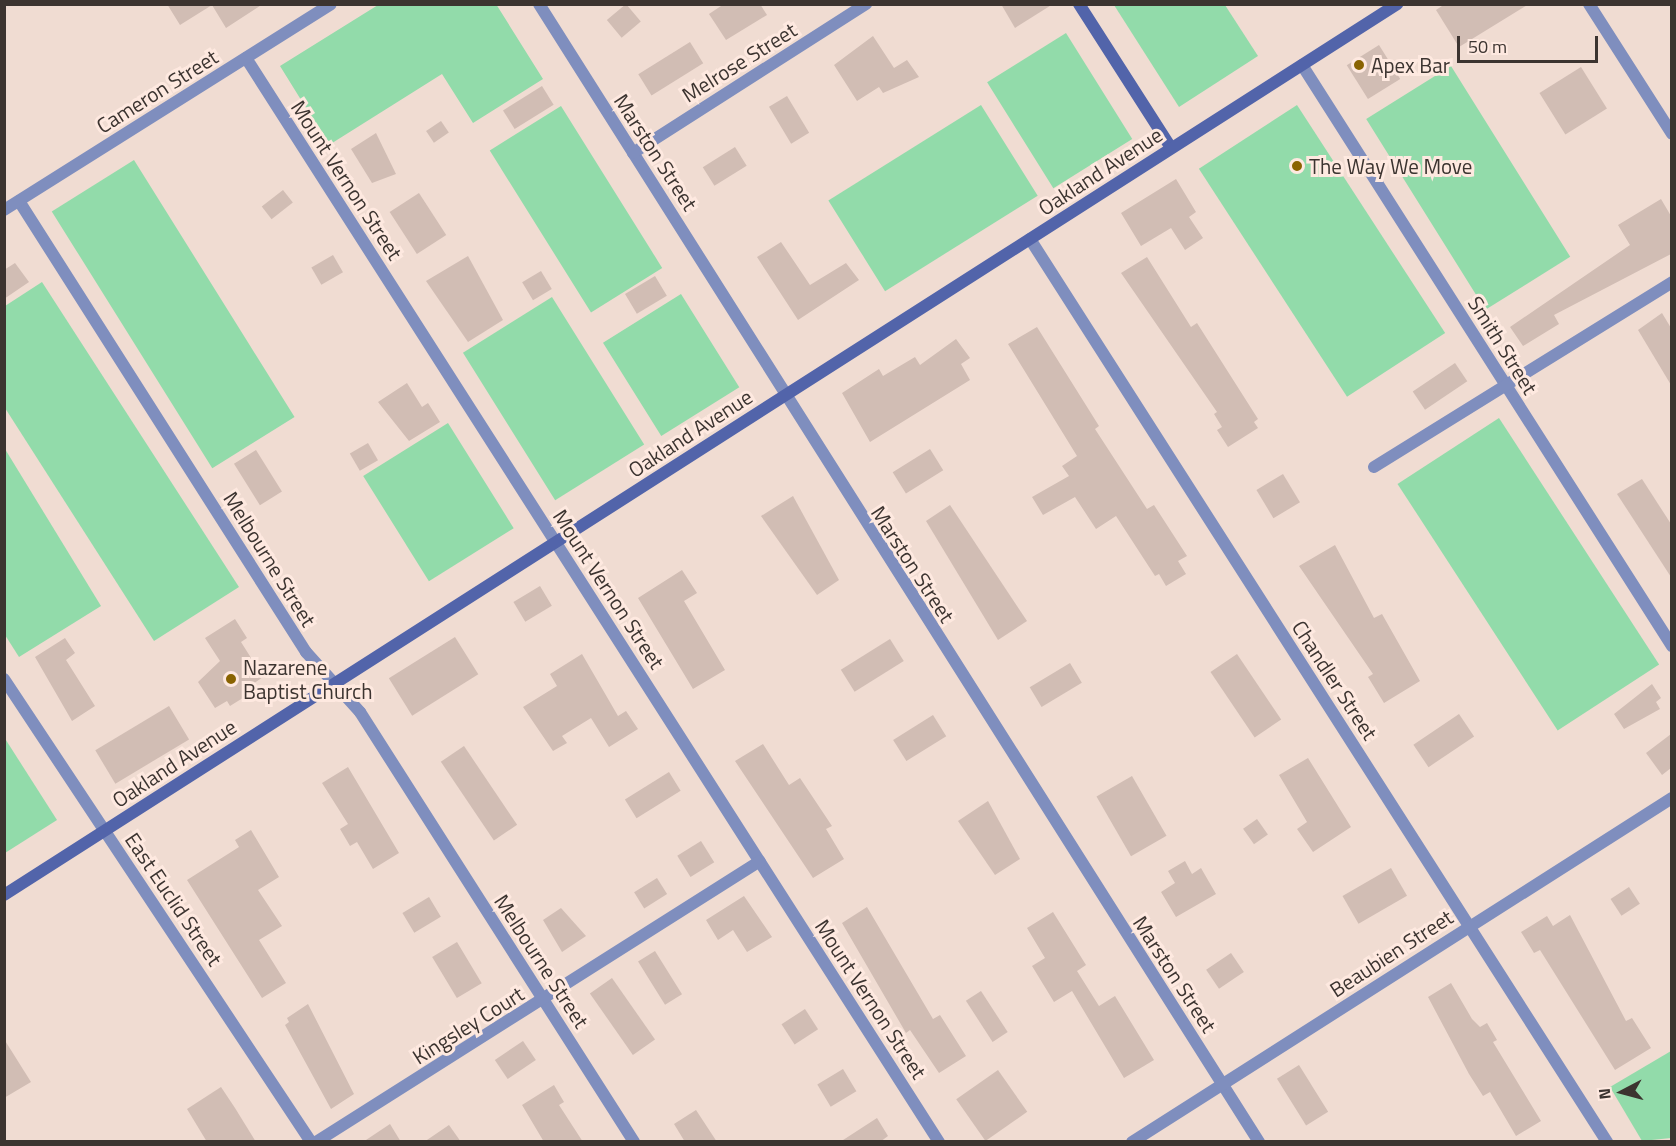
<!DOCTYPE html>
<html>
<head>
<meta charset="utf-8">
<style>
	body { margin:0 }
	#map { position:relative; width:1676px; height:1146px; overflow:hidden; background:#f0dcd2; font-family:"Titillium Web",sans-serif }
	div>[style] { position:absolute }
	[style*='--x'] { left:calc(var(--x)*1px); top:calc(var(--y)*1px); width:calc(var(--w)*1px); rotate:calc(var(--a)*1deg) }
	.green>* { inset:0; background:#92dbaa; transform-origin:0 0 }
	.building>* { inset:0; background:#d1bdb4; transform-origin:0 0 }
	.street>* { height:12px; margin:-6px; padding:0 6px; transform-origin:6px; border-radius:6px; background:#7f8ebe }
	.secondary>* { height:12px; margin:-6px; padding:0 6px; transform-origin:6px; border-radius:6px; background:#5264aa }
	.dots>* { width:16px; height:16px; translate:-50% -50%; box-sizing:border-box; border:3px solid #fee9e0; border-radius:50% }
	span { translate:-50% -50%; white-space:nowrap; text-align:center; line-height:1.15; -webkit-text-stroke:6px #fee9e0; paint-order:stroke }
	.street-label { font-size:21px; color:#3c3430 }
	.poi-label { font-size:21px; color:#3c3430 }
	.left { translate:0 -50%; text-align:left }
	.frame { position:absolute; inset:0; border:6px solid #3c3430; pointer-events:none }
	.north { position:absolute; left:1592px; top:1062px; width:60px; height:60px; -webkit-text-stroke:4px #fee9e0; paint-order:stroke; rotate:264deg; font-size:16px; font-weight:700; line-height:24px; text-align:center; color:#3c3430 }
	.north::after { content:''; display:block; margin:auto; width:21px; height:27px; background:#3c3430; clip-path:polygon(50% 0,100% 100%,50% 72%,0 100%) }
	.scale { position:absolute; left:1457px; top:36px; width:141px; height:27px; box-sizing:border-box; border:3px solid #3c3430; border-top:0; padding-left:8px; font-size:18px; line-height:21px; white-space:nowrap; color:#3c3430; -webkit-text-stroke:4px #fee9e0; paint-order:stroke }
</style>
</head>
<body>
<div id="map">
	<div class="green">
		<div style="clip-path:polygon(496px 4px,543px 79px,473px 123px,442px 74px,329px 145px,280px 66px,378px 5px)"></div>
		<div style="clip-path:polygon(1114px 5px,1225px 5px,1258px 56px,1179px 107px)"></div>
		<div style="left:1066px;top:33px;width:125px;height:93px;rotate:58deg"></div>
		<div style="left:1451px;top:66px;width:225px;height:100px;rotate:58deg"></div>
		<div style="left:981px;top:105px;width:107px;height:180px;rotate:58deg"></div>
		<div style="left:1297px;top:105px;width:272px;height:117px;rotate:57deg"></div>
		<div style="left:561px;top:106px;width:191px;height:84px;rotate:58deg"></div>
		<div style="left:134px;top:160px;width:303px;height:97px;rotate:58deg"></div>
		<div style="clip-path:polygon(42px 282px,239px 587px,154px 641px,5px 408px,5px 306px)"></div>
		<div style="left:681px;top:294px;width:110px;height:92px;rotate:58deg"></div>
		<div style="left:552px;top:297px;width:174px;height:105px;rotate:58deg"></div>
		<div style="left:1499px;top:418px;width:294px;height:121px;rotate:57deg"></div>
		<div style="left:448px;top:423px;width:124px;height:100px;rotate:58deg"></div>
		<div style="clip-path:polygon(5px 449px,101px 606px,19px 657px,5px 635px)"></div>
		<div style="clip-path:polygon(4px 737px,57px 820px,5px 853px,4px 853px)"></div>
		<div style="clip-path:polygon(1671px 1051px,1671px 1138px,1642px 1141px,1610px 1087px)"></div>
	</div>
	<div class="building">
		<div style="clip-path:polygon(167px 4px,263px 4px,226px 28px,212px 5px,180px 25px)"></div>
		<div style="left:626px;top:4px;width:23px;height:25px;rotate:50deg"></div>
		<div style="clip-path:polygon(724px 4px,760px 4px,767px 15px,726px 40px,709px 14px)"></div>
		<div style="clip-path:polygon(1001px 4px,1053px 4px,1015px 28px)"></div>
		<div style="clip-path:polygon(1445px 4px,1529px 4px,1459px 47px,1436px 10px)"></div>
		<div style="clip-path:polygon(873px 36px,894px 68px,907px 60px,919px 77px,883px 93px,879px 87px,857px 101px,834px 65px)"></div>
		<div style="left:690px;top:42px;width:25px;height:61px;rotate:58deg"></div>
		<div style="left:1379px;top:45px;width:40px;height:38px;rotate:58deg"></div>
		<div style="left:1581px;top:67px;width:49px;height:49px;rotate:58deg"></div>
		<div style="left:542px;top:86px;width:22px;height:46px;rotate:58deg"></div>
		<div style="left:787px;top:96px;width:43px;height:21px;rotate:59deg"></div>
		<div style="left:441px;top:121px;width:14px;height:18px;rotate:56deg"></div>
		<div style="clip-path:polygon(376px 133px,396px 174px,372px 183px,351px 149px)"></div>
		<div style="left:735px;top:147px;width:22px;height:38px;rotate:58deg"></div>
		<div style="clip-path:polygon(1176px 179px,1196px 212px,1189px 217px,1203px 238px,1185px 250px,1171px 228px,1141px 246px,1121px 213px)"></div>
		<div style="left:283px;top:190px;width:16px;height:27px;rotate:52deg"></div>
		<div style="left:419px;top:193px;width:50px;height:35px;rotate:57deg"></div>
		<div style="clip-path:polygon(1661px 199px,1671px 216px,1671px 254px,1554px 315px,1559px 324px,1523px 346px,1510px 327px,1630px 245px,1618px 225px)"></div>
		<div style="clip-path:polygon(781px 242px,810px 285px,846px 263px,859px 280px,798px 320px,757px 257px)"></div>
		<div style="left:333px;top:255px;width:20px;height:25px;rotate:60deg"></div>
		<div style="clip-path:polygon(468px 256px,503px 320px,468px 342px,426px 281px)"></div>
		<div style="clip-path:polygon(1147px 257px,1191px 327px,1197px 323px,1258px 419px,1254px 422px,1258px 428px,1228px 447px,1217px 430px,1222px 427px,1214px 414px,1217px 412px,1121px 273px)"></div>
		<div style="clip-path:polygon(15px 263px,29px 282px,4px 299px,4px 270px)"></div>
		<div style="left:541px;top:271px;width:21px;height:22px;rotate:59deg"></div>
		<div style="left:655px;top:276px;width:23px;height:35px;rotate:59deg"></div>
		<div style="clip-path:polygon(1662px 313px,1671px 328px,1671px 385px,1638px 330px)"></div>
		<div style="clip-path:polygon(1037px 327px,1099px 426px,1095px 429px,1147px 509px,1154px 505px,1187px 556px,1178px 561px,1186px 574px,1166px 586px,1159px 574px,1155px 576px,1116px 516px,1096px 529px,1075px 497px,1043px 515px,1032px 497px,1069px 476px,1062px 466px,1077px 456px,1008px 344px)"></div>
		<div style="clip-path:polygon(956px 339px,970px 358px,961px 364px,970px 380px,870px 442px,842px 393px,879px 369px,883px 376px,915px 357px,920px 365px)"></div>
		<div style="left:1455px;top:363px;width:22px;height:51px;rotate:56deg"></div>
		<div style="clip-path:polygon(407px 383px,422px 407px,428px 403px,440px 422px,409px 441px,378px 402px)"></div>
		<div style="left:368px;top:443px;width:20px;height:21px;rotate:60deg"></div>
		<div style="left:930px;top:449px;width:25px;height:44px;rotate:58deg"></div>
		<div style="left:256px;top:450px;width:49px;height:26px;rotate:58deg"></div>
		<div style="left:1283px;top:474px;width:33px;height:31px;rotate:59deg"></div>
		<div style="clip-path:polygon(1642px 479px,1671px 524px,1671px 577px,1617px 494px)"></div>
		<div style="clip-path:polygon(793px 496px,839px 580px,817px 595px,761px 516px)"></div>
		<div style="clip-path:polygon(950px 505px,1027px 621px,998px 640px,926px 521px)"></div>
		<div style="clip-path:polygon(1335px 545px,1374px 618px,1382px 614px,1420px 681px,1384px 703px,1368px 677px,1373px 674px,1299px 566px)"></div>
		<div style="clip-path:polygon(682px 570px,697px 593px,684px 601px,725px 670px,693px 689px,638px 598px)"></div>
		<div style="left:540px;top:586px;width:23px;height:31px;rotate:59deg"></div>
		<div style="clip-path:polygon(235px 619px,247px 638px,241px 642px,263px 677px,253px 684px,257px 689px,230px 706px,227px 701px,215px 708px,198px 682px,220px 661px,205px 638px)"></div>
		<div style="left:455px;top:637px;width:44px;height:78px;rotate:58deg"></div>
		<div style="clip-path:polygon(65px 638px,75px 653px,66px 660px,95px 706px,72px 721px,35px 657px)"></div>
		<div style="left:890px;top:639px;width:26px;height:58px;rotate:58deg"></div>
		<div style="clip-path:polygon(582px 654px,618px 716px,626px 711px,638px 729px,609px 747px,591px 718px,562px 736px,567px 743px,553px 751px,523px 707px,557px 686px,550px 674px)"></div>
		<div style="left:1237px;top:654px;width:79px;height:32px;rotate:56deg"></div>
		<div style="left:1070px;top:663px;width:23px;height:47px;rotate:59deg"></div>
		<div style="clip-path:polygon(1652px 684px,1661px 698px,1656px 702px,1660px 709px,1624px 729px,1614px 714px)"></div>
		<div style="left:169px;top:706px;width:39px;height:86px;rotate:59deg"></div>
		<div style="left:1459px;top:714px;width:27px;height:55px;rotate:56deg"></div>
		<div style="left:933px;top:715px;width:25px;height:47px;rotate:58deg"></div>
		<div style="clip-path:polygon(1671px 734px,1671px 768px,1662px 775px,1646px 753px)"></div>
		<div style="clip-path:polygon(763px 744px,789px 785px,800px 778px,832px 826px,826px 829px,844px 859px,813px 878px,735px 761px)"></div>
		<div style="left:464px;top:746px;width:95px;height:28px;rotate:56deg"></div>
		<div style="clip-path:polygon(1308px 758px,1351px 827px,1313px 852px,1297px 829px,1307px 822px,1279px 775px)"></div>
		<div style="clip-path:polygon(348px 767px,399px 853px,373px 869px,357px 842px,350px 846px,340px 829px,348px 824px,322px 783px)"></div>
		<div style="left:669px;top:772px;width:22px;height:52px;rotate:58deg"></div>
		<div style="left:1132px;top:776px;width:69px;height:41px;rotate:60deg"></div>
		<div style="clip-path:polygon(988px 801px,1020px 859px,995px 875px,958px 821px)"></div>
		<div style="left:1257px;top:819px;width:19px;height:17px;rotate:55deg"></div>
		<div style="clip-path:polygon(251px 830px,279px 877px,258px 890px,282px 926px,259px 940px,286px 983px,262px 998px,187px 880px,239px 847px,235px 840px)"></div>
		<div style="left:701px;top:841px;width:25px;height:28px;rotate:58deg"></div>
		<div style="clip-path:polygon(1185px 861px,1192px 874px,1201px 868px,1216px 894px,1176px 917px,1161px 892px,1175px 883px,1168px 871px)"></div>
		<div style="left:1391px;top:868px;width:32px;height:56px;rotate:60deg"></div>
		<div style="left:657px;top:878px;width:19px;height:27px;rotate:58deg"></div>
		<div style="left:1629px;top:887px;width:20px;height:22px;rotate:57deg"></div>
		<div style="clip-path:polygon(744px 896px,772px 937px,747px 952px,733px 930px,718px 940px,706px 920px)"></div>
		<div style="left:429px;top:897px;width:23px;height:31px;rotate:59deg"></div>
		<div style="clip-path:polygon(867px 907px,933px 1019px,940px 1015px,966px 1056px,939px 1073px,910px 1030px,906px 1033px,842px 923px)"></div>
		<div style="clip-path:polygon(561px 908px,586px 936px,562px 952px,543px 920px)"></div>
		<div style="clip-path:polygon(1053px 912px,1086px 965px,1077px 971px,1099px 1006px,1115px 996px,1154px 1060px,1124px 1078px,1072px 991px,1054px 1002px,1032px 966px,1045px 958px,1027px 928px)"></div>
		<div style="clip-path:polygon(1570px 915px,1626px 1021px,1632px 1018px,1651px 1048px,1615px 1070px,1540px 950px,1534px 953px,1521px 932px,1547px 916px,1553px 926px)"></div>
		<div style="left:457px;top:942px;width:48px;height:29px;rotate:59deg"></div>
		<div style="left:655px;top:951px;width:51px;height:20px;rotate:58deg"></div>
		<div style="left:1231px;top:953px;width:23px;height:30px;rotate:56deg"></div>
		<div style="left:612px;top:978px;width:75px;height:27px;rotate:55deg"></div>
		<div style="clip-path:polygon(1451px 983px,1472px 1019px,1480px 1027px,1487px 1023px,1497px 1040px,1493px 1042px,1541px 1121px,1516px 1136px,1490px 1092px,1483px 1096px,1469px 1074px,1428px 997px)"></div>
		<div style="left:981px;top:991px;width:49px;height:18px;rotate:57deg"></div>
		<div style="clip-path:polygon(308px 1004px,354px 1094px,331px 1109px,285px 1025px,289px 1022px,287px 1018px)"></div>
		<div style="left:805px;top:1009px;width:24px;height:28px;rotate:57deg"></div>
		<div style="clip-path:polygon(4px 1039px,31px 1082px,4px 1098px)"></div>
		<div style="left:523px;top:1041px;width:23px;height:34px;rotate:56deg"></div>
		<div style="left:1299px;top:1065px;width:55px;height:26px;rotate:58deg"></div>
		<div style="left:843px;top:1069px;width:26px;height:30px;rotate:59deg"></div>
		<div style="left:998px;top:1070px;width:51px;height:51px;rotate:55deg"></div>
		<div style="clip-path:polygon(554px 1085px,564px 1102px,559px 1105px,583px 1142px,544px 1142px,522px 1105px)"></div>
		<div style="clip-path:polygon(221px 1087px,235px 1108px,256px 1142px,207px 1142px,187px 1109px)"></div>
		<div style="clip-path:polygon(696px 1110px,717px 1142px,685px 1142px,674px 1124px)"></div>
		<div style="clip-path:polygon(877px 1118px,888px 1136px,880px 1142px,840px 1142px)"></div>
		<div style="clip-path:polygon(390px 1124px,401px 1142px,363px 1142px)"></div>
		<div style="clip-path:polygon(449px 1125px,461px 1142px,424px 1142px)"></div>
	</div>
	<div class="street">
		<div style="--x:539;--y:4;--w:1347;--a:57.68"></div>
		<div style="--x:1589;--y:4;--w:154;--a:57.4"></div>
		<div style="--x:246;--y:58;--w:1287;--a:57.41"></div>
		<div style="--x:1302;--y:65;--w:689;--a:57.51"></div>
		<div style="--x:633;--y:153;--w:277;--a:-32.6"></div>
		<div style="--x:19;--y:201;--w:535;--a:57.53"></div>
		<div style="--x:306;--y:652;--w:81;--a:48"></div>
		<div style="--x:360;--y:712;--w:510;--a:57.49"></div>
		<div style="--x:4;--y:210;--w:386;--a:-32.2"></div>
		<div style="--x:1030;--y:239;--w:1072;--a:57.42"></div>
		<div style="--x:1374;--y:467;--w:351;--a:-31.8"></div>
		<div style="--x:4;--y:679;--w:556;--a:56.45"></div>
		<div style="--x:316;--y:1142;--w:525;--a:-32.33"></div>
		<div style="--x:1132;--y:1142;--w:640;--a:-32.5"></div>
	</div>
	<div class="secondary">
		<div style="--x:1079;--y:4;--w:171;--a:57.4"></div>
		<div style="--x:4;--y:895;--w:1654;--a:-32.6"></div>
	</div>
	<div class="dots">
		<div style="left:1359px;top:65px;background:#896301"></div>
		<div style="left:1297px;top:166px;background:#896301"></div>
		<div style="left:231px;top:679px;background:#896301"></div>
	</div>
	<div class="street-label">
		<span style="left:739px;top:62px;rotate:-32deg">Melrose Street</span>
		<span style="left:157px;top:91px;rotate:-32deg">Cameron Street</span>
		<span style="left:656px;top:152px;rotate:57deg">Marston Street</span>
		<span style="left:1100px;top:171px;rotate:-33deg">Oakland Avenue</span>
		<span style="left:347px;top:180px;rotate:57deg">Mount Vernon Street</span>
		<span style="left:1503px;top:345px;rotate:58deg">Smith Street</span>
		<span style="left:690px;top:433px;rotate:-33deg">Oakland Avenue</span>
		<span style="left:270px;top:559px;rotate:58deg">Melbourne Street</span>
		<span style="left:913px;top:564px;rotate:57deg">Marston Street</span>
		<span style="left:609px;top:589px;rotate:57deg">Mount Vernon Street</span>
		<span style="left:1335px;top:680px;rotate:57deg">Chandler Street</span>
		<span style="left:174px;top:763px;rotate:-33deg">Oakland Avenue</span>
		<span style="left:174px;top:899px;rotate:56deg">East Euclid Street</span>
		<span style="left:1391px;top:953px;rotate:-33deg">Beaubien Street</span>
		<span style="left:542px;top:961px;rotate:57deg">Melbourne Street</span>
		<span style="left:1175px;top:974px;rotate:57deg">Marston Street</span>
		<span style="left:871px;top:999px;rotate:57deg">Mount Vernon Street</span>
		<span style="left:468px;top:1025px;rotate:-32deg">Kingsley Court</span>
	</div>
	<div class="poi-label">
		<span class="left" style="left:1371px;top:65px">Apex Bar</span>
		<span class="left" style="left:1309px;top:166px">The Way We Move</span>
		<span class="left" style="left:243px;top:679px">Nazarene<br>Baptist Church</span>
	</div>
	<div class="frame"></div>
	<div class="north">N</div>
	<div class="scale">50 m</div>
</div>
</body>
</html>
